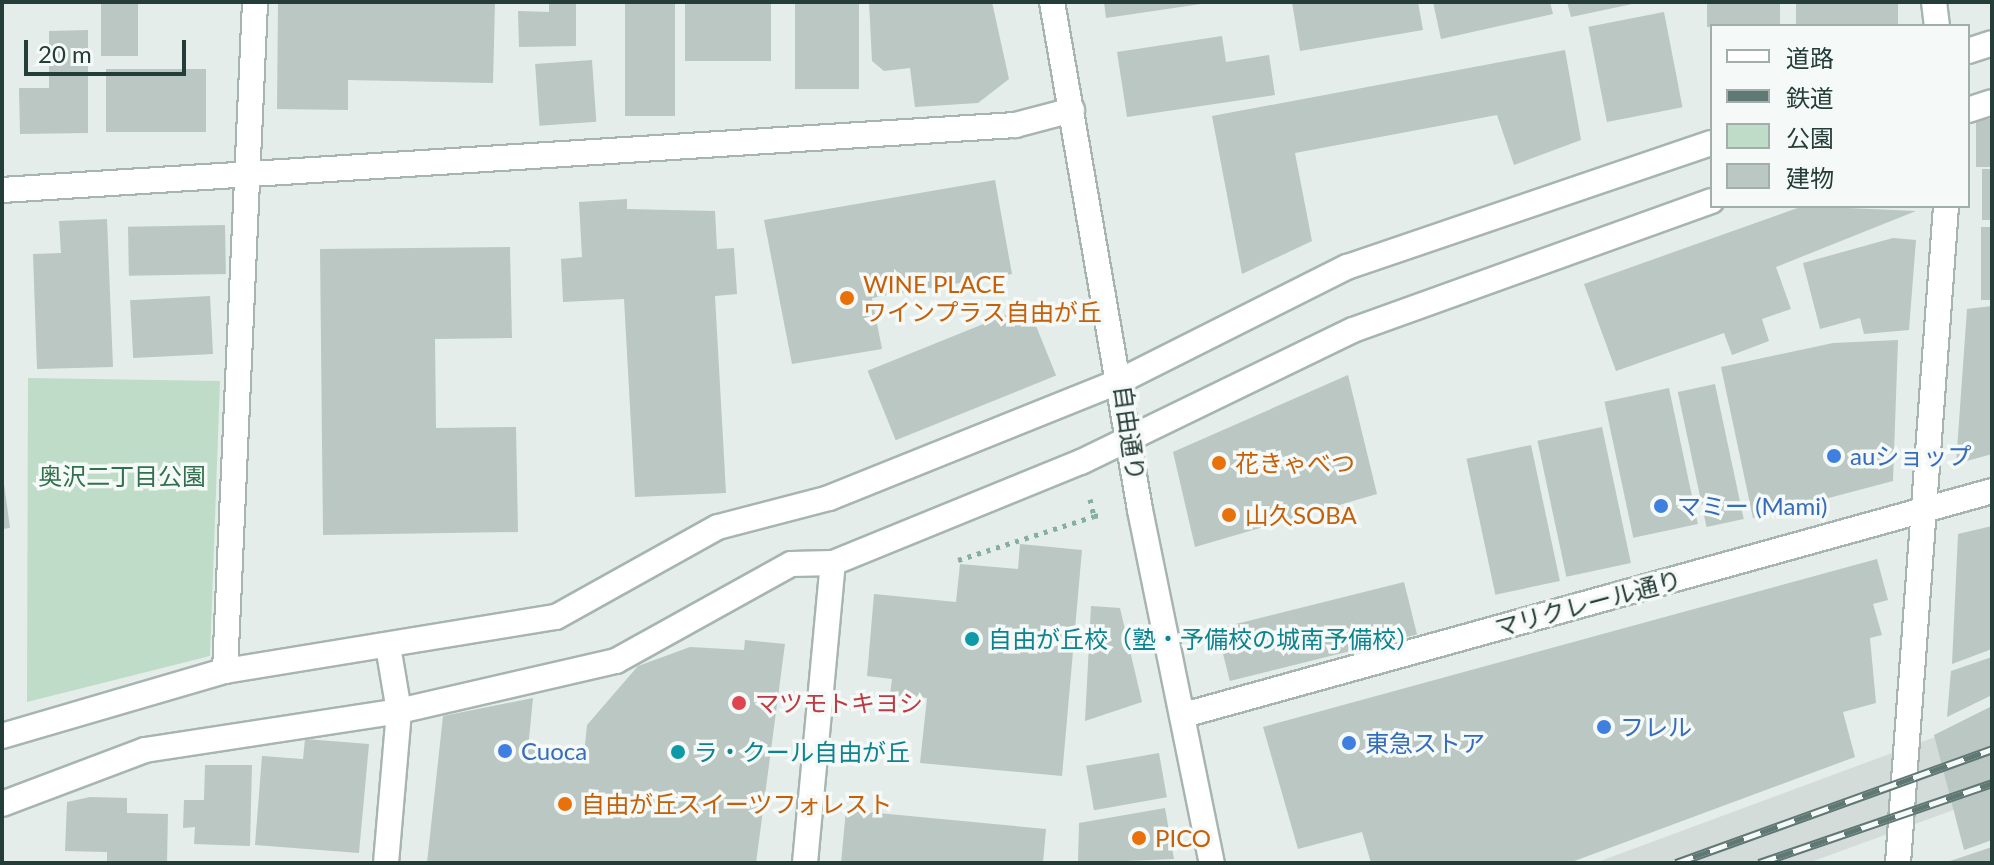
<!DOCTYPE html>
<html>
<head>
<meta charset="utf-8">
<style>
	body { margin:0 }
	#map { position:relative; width:1994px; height:865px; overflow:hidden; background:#e4ede9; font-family:Lato,"Noto Sans JP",sans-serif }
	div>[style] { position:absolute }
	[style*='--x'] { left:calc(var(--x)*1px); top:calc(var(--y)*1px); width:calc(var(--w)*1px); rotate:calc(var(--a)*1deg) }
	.built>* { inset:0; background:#d3dcd8 }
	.green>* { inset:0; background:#bfdcc8 }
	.building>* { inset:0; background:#bac7c2; transform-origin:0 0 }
	.path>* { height:5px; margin-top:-2.5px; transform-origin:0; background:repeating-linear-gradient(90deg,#87aea4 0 4px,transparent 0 10px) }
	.roads { filter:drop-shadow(2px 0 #a7b5b0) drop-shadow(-2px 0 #a7b5b0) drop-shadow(0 2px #a7b5b0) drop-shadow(0 -2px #a7b5b0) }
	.lane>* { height:24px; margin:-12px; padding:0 12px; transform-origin:12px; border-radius:12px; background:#fff }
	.street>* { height:24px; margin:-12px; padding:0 12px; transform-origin:12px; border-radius:12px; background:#fff }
	.secondary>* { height:24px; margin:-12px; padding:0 12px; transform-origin:12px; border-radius:12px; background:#fff }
	.rail>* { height:9px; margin-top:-4.5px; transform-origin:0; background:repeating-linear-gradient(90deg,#f5f9f7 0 18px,#607873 0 36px); box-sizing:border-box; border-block:2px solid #607873 }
	.dots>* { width:22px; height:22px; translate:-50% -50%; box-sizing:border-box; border:4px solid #f5f9f7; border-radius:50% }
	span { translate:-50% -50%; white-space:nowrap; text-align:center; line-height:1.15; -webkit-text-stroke:7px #f5f9f7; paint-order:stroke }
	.food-label { font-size:24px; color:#c56008 }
	.left { translate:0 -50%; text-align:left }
	.street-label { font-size:24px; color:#253d38 }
	.shop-label { font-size:24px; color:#366cbe }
	.park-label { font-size:24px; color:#32714d }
	.culture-label { font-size:24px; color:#0d838f }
	.health-label { font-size:24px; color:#be3a42 }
	.frame { position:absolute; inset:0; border:4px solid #253d38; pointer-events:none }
	.legend { position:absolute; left:1710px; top:24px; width:260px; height:184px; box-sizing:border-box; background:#f5f9f7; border:2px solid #a2aeab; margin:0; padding:10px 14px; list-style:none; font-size:24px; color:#253d38 }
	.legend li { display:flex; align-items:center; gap:16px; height:40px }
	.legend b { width:40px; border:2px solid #a2aeab }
	.scale { position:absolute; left:24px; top:40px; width:162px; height:36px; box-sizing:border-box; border:4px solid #253d38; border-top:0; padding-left:10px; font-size:24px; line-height:28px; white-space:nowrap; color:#253d38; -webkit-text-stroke:6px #f5f9f7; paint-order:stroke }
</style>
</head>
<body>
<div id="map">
	<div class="built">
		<div style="clip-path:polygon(1992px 716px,1992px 796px,1808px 863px,1595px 863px)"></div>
	</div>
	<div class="green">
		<div style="clip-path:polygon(28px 378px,220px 381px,210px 656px,27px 702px)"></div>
	</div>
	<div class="building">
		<div style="left:101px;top:2px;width:37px;height:54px"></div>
		<div style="clip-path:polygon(278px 2px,495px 2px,493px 83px,348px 80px,348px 110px,277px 109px)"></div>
		<div style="clip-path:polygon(549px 2px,576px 2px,576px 46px,519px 47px,518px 11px,549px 12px)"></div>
		<div style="left:625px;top:2px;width:50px;height:114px"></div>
		<div style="left:685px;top:2px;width:86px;height:59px"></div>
		<div style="left:795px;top:2px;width:64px;height:87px"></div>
		<div style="clip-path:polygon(869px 2px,992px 2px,1009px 79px,978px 103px,915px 107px,910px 68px,884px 71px,872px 61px)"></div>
		<div style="clip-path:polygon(1104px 2px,1201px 2px,1201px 4px,1106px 18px)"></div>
		<div style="clip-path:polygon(1292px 2px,1418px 2px,1423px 30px,1300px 51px)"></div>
		<div style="clip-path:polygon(1433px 2px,1550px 2px,1553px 14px,1441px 39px)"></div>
		<div style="clip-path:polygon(1567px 2px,1637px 2px,1637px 3px,1571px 17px)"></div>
		<div style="left:1707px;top:2px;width:73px;height:25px"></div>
		<div style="left:1796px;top:2px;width:102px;height:25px"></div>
		<div style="left:1664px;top:12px;width:97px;height:77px;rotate:79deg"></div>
		<div style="clip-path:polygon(88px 30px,88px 133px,20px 134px,19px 88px,49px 88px,49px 31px)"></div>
		<div style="clip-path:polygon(1222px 36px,1226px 62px,1269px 55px,1275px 95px,1127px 117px,1117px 52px)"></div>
		<div style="clip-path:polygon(1565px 50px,1581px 140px,1514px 165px,1497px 115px,1295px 153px,1312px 241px,1242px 274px,1212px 116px)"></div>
		<div style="left:592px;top:60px;width:62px;height:57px;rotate:86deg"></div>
		<div style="left:206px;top:69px;width:63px;height:100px;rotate:90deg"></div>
		<div style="left:1992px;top:119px;width:48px;height:16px;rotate:90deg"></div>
		<div style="left:1982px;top:169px;width:10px;height:51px"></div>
		<div style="clip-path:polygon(995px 180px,1012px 274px,872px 298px,882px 349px,792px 364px,764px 220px)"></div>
		<div style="clip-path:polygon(627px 199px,627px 209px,715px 211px,717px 249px,734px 248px,737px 294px,715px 296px,726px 493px,635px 497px,624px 299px,563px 302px,561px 259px,582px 257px,579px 202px)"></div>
		<div style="clip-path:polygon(1803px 206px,1916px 211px,1776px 267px,1791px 309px,1762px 319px,1769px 341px,1732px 355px,1724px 333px,1616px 371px,1584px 284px)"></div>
		<div style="clip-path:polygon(107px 219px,113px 367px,37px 369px,33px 254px,61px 253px,59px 221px)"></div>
		<div style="left:225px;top:225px;width:49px;height:97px;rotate:89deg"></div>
		<div style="left:1981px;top:227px;width:11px;height:73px"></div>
		<div style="clip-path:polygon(1893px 238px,1916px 240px,1909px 330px,1864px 334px,1860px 318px,1820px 329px,1803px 263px)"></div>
		<div style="clip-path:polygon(510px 247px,512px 338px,435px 339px,436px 428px,516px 427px,518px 532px,323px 535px,320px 249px)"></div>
		<div style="left:210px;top:296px;width:58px;height:80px;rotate:87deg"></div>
		<div style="left:1028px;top:306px;width:75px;height:173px;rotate:68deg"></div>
		<div style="clip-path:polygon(1992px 306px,1992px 454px,1956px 464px,1967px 309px)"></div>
		<div style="clip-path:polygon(1898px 340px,1893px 481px,1753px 518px,1721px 367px,1833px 343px)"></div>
		<div style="clip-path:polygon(1348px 375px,1377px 494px,1195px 547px,1173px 452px)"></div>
		<div style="left:1715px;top:384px;width:138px;height:38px;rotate:78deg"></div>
		<div style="left:1669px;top:388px;width:139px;height:66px;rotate:78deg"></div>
		<div style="left:1602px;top:427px;width:139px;height:66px;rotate:78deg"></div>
		<div style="left:1531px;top:445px;width:139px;height:66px;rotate:78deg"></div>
		<div style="clip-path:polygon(2px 469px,10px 528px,2px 529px)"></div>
		<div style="clip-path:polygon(1992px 526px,1992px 649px,1952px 664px,1958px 534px)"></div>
		<div style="clip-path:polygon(1020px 544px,1082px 550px,1062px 776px,920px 763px,927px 698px,890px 695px,892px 679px,867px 676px,874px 594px,956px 602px,960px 564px,1018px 569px)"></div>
		<div style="clip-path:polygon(1877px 559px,1888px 600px,1873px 604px,1882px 635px,1870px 638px,1876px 703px,1843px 712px,1855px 757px,1569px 863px,1371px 863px,1362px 832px,1298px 849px,1263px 727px)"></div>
		<div style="left:1404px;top:582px;width:54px;height:193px;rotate:76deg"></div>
		<div style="clip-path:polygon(1091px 606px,1120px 608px,1142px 702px,1085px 721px)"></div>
		<div style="clip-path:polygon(745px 640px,785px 644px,756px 863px,427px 863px,443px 716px,533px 698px,528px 749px,584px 755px,587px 725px,638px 666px,690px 647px,744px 650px)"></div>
		<div style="clip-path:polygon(1992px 657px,1992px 695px,1947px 717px,1951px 671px)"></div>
		<div style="clip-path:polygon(1992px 706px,1992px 840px,1964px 850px,1934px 735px)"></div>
		<div style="clip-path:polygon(305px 739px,369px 744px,359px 853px,255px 845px,262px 756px,303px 759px)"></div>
		<div style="left:1159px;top:753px;width:45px;height:74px;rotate:80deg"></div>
		<div style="clip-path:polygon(205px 765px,252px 765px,250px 846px,194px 844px,195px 827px,183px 828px,184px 800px,204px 800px)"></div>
		<div style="clip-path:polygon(90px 797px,127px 798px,127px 813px,168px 814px,167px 863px,107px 863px,107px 852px,65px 851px,67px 802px)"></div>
		<div style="clip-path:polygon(1165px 808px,1174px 859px,1078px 863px,1079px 823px)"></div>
		<div style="clip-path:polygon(846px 810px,1046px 829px,1043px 863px,841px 863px)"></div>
		<div style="clip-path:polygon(1992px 847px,1992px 863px,1947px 863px,1947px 862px)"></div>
	</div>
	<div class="path">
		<div style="--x:1090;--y:499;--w:17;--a:77"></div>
		<div style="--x:1094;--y:516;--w:8;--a:-7"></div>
		<div style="--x:958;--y:560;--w:143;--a:-17.9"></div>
	</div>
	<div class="roads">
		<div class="lane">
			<div style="--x:1968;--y:51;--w:25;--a:-18"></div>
			<div style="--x:1968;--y:110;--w:25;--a:-18"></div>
			<div style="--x:2;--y:736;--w:232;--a:-16.3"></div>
			<div style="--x:225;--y:671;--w:335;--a:-9.3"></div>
			<div style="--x:556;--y:617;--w:185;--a:-29.1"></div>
			<div style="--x:718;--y:527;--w:115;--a:-14.6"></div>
			<div style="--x:829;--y:498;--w:316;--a:-21.9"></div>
			<div style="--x:1122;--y:380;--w:252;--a:-26.7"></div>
			<div style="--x:1347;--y:267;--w:385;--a:-18.8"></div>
			<div style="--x:2;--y:804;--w:153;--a:-20.7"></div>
			<div style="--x:145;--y:750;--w:257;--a:-8.7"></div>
			<div style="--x:399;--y:711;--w:223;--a:-13"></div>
			<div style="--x:616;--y:661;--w:200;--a:-29"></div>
			<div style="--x:791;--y:564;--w:42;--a:-1.4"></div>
			<div style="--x:833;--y:563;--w:268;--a:-22.2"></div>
			<div style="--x:1081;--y:462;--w:302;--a:-25.9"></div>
			<div style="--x:1353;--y:330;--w:381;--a:-19.8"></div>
		</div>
		<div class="street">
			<div style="--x:1934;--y:2;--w:24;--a:83"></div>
			<div style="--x:2;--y:190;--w:1015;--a:-3.67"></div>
			<div style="--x:1015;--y:125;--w:59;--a:-14.7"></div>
			<div style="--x:225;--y:671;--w:670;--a:-87.43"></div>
			<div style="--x:1184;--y:715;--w:838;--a:-15.49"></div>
			<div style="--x:386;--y:863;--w:153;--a:-85.1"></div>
			<div style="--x:399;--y:711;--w:66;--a:-99.6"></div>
			<div style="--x:805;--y:863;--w:301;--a:-84.7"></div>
			<div style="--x:1898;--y:863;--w:659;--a:-85.82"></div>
		</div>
		<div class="secondary">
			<div style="--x:1052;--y:2;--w:516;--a:80.17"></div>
			<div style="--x:1140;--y:510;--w:360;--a:78.5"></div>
		</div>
	</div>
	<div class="rail">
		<div style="--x:1676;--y:863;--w:336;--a:-19.8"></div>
		<div style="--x:1759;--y:863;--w:246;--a:-18.9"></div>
	</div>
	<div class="dots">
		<div style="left:847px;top:298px;background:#e8710a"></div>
		<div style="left:1834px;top:456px;background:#3f7fe0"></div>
		<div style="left:1219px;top:463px;background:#e8710a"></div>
		<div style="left:1661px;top:506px;background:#3f7fe0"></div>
		<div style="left:1229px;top:515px;background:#e8710a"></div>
		<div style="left:972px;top:639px;background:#0f9aa8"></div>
		<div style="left:739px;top:703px;background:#e0444e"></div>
		<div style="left:1604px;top:727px;background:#3f7fe0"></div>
		<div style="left:1349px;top:743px;background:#3f7fe0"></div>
		<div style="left:505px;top:751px;background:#3f7fe0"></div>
		<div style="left:678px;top:752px;background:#0f9aa8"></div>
		<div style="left:565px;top:804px;background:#e8710a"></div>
		<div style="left:1139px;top:838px;background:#e8710a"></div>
	</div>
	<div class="food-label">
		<span class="left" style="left:863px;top:298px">WINE PLACE<br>ワインプラス自由が丘</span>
		<span class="left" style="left:1235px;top:463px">花きゃべつ</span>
		<span class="left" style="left:1245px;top:515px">山久SOBA</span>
		<span class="left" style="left:581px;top:804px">自由が丘スイーツフォレスト</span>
		<span class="left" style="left:1155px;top:838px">PICO</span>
	</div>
	<div class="street-label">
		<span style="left:1130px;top:433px;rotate:82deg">自由通り</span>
		<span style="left:1588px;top:603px;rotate:-15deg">マリクレール通り</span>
	</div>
	<div class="shop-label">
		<span class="left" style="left:1850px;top:456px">auショップ</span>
		<span class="left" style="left:1677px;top:506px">マミー (Mami)</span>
		<span class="left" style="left:1620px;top:727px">フレル</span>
		<span class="left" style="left:1365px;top:743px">東急ストア</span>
		<span class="left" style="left:521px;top:751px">Cuoca</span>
	</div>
	<div class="park-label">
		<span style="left:122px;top:476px">奥沢二丁目公園</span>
	</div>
	<div class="culture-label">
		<span class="left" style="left:988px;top:639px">自由が丘校（塾・予備校の城南予備校）</span>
		<span class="left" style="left:694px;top:752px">ラ・クール自由が丘</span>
	</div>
	<div class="health-label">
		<span class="left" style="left:755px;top:703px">マツモトキヨシ</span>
	</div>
	<div class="frame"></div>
	<ul class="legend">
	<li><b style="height:10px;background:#fff"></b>道路</li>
	<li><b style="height:10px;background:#607873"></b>鉄道</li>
	<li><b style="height:22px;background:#bfdcc8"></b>公園</li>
	<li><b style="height:22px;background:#bac7c2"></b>建物</li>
	</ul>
	<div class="scale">20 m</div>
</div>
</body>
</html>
